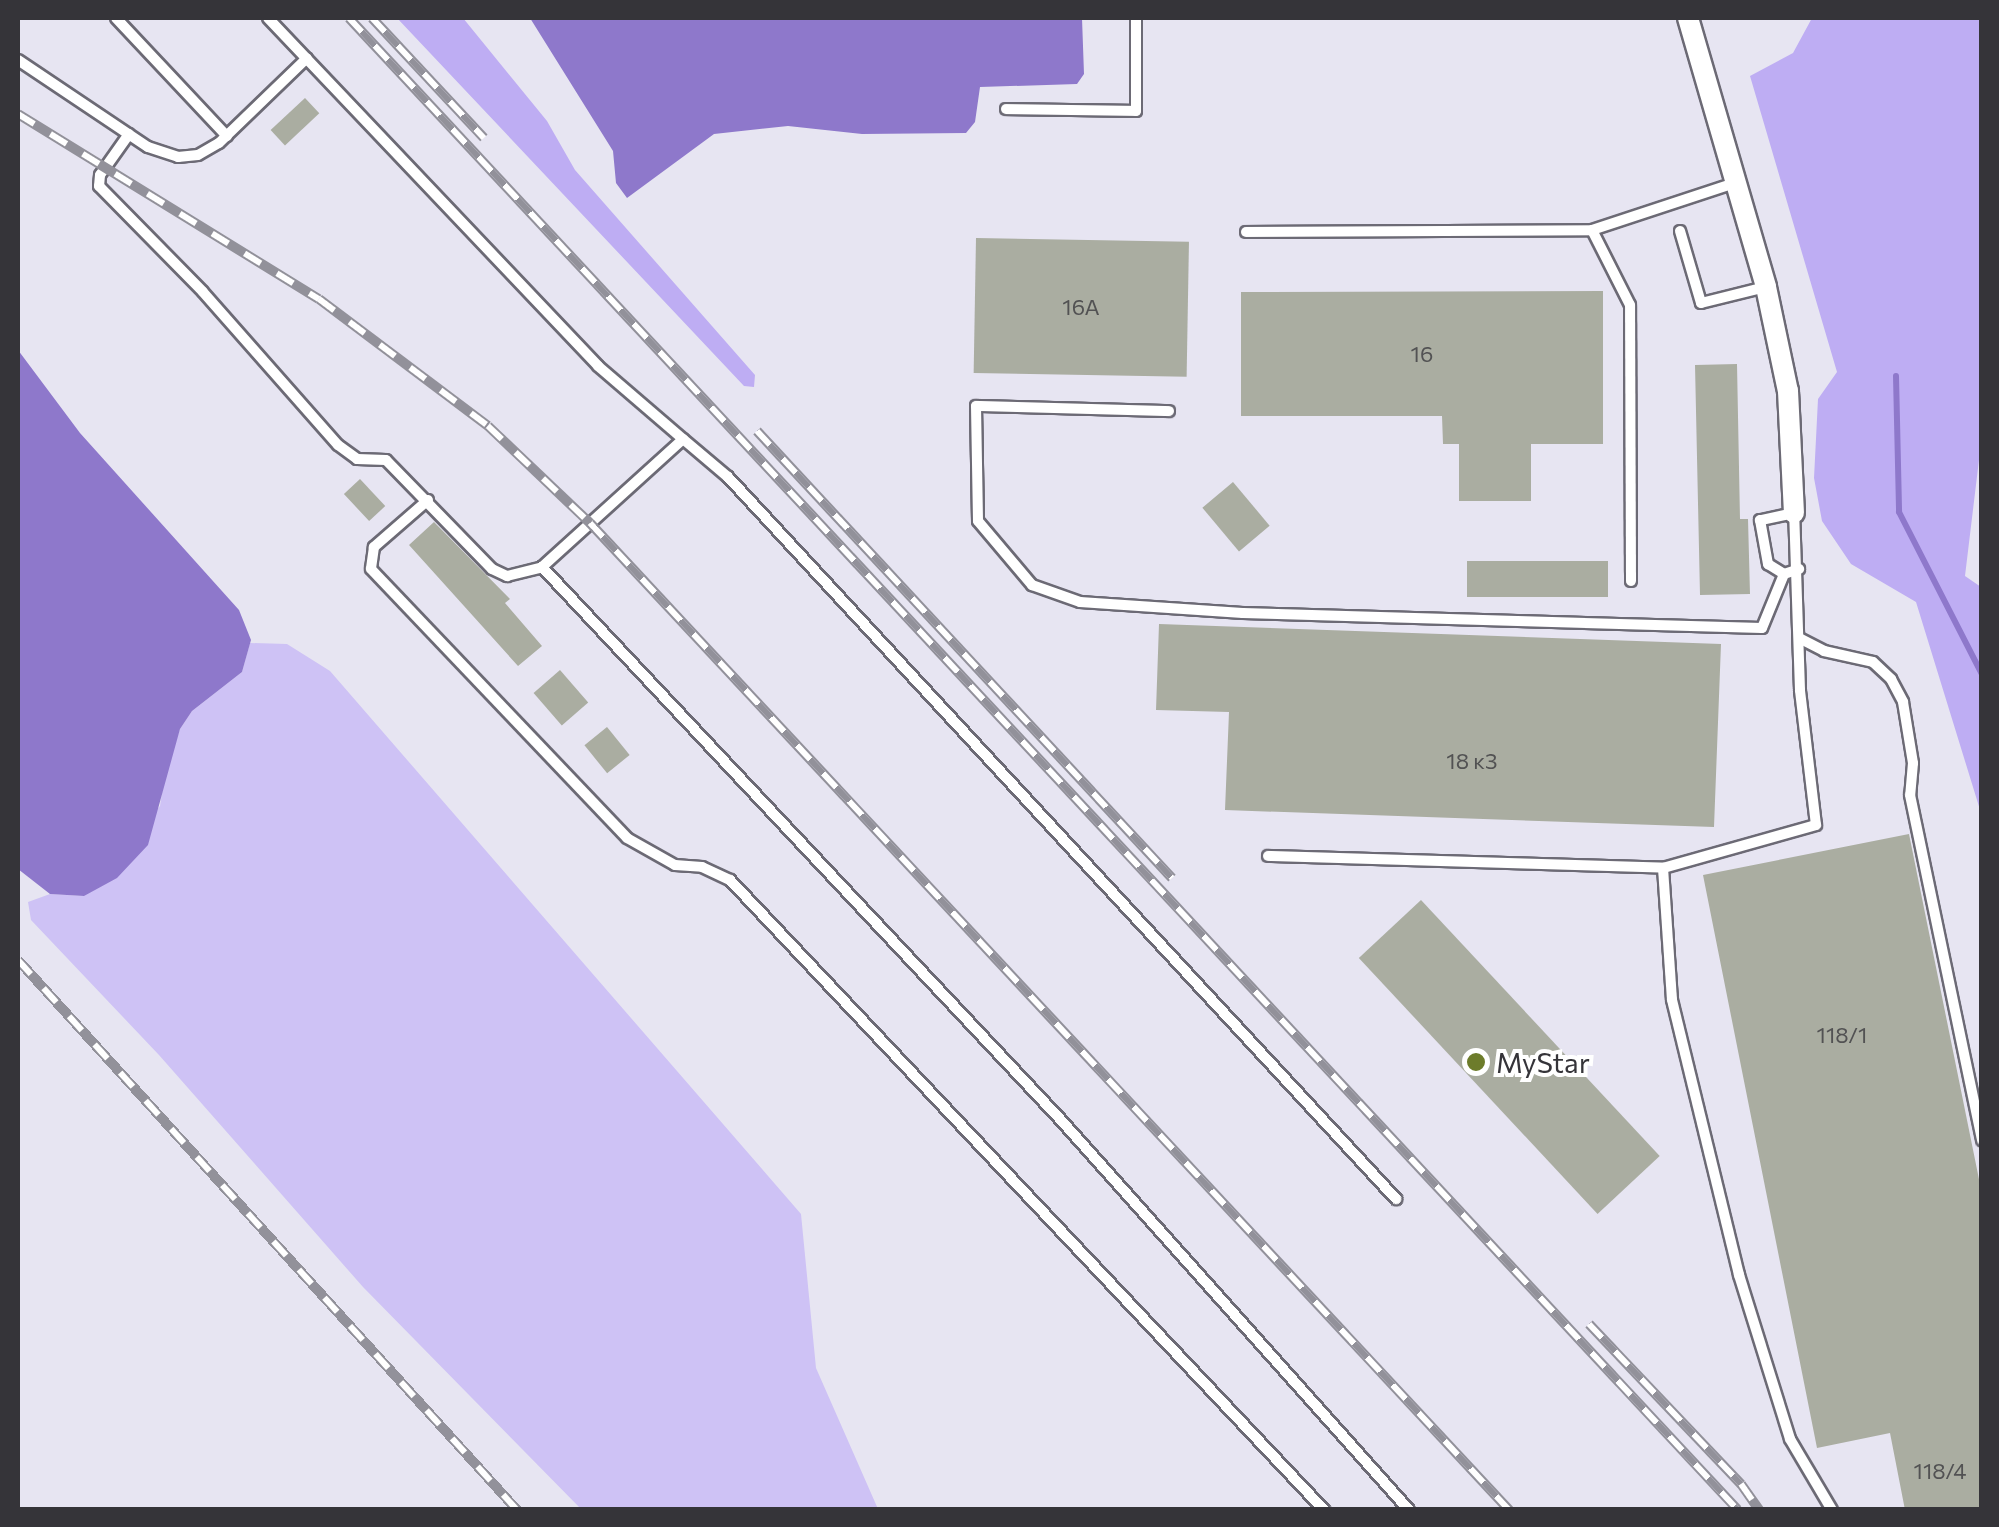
<!DOCTYPE html>
<html>
<head>
<meta charset="utf-8">
<style>
	body { margin:0 }
	#map { position:relative; width:1999px; height:1527px; overflow:hidden; background:#e7e5f2; font-family:Commissioner,sans-serif }
	div>[style] { position:absolute }
	[style*='--x'] { left:calc(var(--x)*1px); top:calc(var(--y)*1px); width:calc(var(--w)*1px); rotate:calc(var(--a)*1deg) }
	.green>* { inset:0; background:#cec2f5 }
	.forest>* { inset:0; background:#beadf3 }
	.water>* { inset:0; background:#8e78cb }
	.stream>* { height:6px; margin:-3px; padding:0 3px; transform-origin:3px; border-radius:3px; background:#8e78cb }
	.building>* { inset:0; background:#aaada1; transform-origin:0 0 }
	.roads { filter:drop-shadow(2px 0 #6c6a75) drop-shadow(-2px 0 #6c6a75) drop-shadow(0 2px #6c6a75) drop-shadow(0 -2px #6c6a75) }
	.service>* { height:10px; margin:-5px; padding:0 5px; transform-origin:5px; border-radius:5px; background:#fff }
	.minor>* { height:20px; margin:-10px; padding:0 10px; transform-origin:10px; border-radius:10px; background:#fff }
	.rail>* { height:10px; margin-top:-5px; transform-origin:0; background:repeating-linear-gradient(90deg,#fff 0 19px,#92919a 0 38px); box-sizing:border-box; border-block:2px solid #92919a }
	.dots>* { width:28px; height:28px; translate:-50% -50%; box-sizing:border-box; border:5px solid #fff; border-radius:50% }
	span { translate:-50% -50%; white-space:nowrap; text-align:center; line-height:1.15; -webkit-text-stroke:8px #fff; paint-order:stroke }
	.number-label { font-size:22px; color:#525253 }
	.number-label span { -webkit-text-stroke-width:0 }
	.poi-label { font-size:28px; color:#353439 }
	.left { translate:0 -50%; text-align:left }
	.frame { position:absolute; inset:0; border:20px solid #353439; pointer-events:none }
</style>
</head>
<body>
<div id="map">
	<div class="green">
		<div style="clip-path:polygon(250px 643px,287px 644px,330px 671px,801px 1214px,816px 1368px,878px 1509px,581px 1509px,363px 1287px,159px 1055px,31px 920px,28px 902px,50px 894px,84px 896px,160px 806px,165px 772px,180px 729px,192px 711px,242px 672px)"></div>
	</div>
	<div class="forest">
		<div style="clip-path:polygon(397px 18px,463px 18px,547px 121px,575px 170px,755px 375px,754px 387px,744px 386px)"></div>
		<div style="clip-path:polygon(1812px 18px,1981px 18px,1982px 435px,1965px 576px,1981px 587px,1981px 813px,1916px 602px,1851px 564px,1822px 521px,1814px 478px,1818px 399px,1837px 372px,1750px 76px,1793px 53px)"></div>
	</div>
	<div class="water">
		<div style="clip-path:polygon(530px 18px,1082px 18px,1084px 74px,1077px 84px,980px 87px,975px 122px,966px 133px,862px 134px,788px 126px,714px 134px,627px 198px,616px 183px,613px 151px)"></div>
		<div style="clip-path:polygon(18px 350px,80px 433px,239px 610px,251px 640px,242px 672px,192px 711px,180px 729px,148px 845px,117px 878px,84px 896px,50px 894px,18px 869px)"></div>
	</div>
	<div class="stream">
		<div style="--x:1896;--y:376;--w:136;--a:88.7"></div>
		<div style="--x:1899;--y:512;--w:182;--a:62.9"></div>
	</div>
	<div class="building">
		<div style="left:305px;top:98px;width:21px;height:47px;rotate:47deg"></div>
		<div style="left:976px;top:238px;width:213px;height:135px;rotate:1deg"></div>
		<div style="clip-path:polygon(1603px 291px,1603px 444px,1531px 444px,1531px 501px,1459px 501px,1459px 444px,1443px 444px,1442px 416px,1241px 416px,1241px 292px)"></div>
		<div style="clip-path:polygon(1737px 364px,1740px 519px,1748px 519px,1750px 594px,1700px 595px,1695px 365px)"></div>
		<div style="left:360px;top:479px;width:37px;height:22px;rotate:47deg"></div>
		<div style="left:1233px;top:482px;width:57px;height:40px;rotate:50deg"></div>
		<div style="clip-path:polygon(434px 522px,510px 599px,505px 603px,542px 646px,518px 666px,409px 545px)"></div>
		<div style="left:1467px;top:561px;width:141px;height:36px"></div>
		<div style="clip-path:polygon(1159px 624px,1721px 644px,1714px 827px,1225px 810px,1229px 712px,1156px 710px)"></div>
		<div style="left:560px;top:670px;width:43px;height:35px;rotate:49deg"></div>
		<div style="left:607px;top:727px;width:36px;height:29px;rotate:51deg"></div>
		<div style="clip-path:polygon(1909px 834px,1982px 1194px,1982px 1510px,1905px 1510px,1890px 1433px,1817px 1448px,1703px 875px)"></div>
		<div style="left:1421px;top:900px;width:350px;height:85px;rotate:47deg"></div>
	</div>
	<div class="roads">
		<div class="service">
			<div style="--x:116;--y:18;--w:162;--a:46.8"></div>
			<div style="--x:268;--y:18;--w:480;--a:46.5"></div>
			<div style="--x:598;--y:366;--w:112;--a:40.7"></div>
			<div style="--x:18;--y:60;--w:156;--a:33.8"></div>
			<div style="--x:148;--y:147;--w:32;--a:18"></div>
			<div style="--x:178;--y:157;--w:20;--a:-6"></div>
			<div style="--x:198;--y:155;--w:24;--a:-30"></div>
			<div style="--x:219;--y:143;--w:122;--a:-44"></div>
			<div style="--x:1006;--y:109;--w:130;--a:0.9"></div>
			<div style="--x:1136;--y:111;--w:93;--a:-90"></div>
			<div style="--x:129;--y:134;--w:50;--a:125.3"></div>
			<div style="--x:100;--y:175;--w:11;--a:95"></div>
			<div style="--x:99;--y:186;--w:148;--a:45.5"></div>
			<div style="--x:203;--y:292;--w:204;--a:48.6"></div>
			<div style="--x:338;--y:445;--w:24;--a:36"></div>
			<div style="--x:357;--y:459;--w:29;--a:2"></div>
			<div style="--x:386;--y:460;--w:152;--a:45.8"></div>
			<div style="--x:492;--y:569;--w:17;--a:25"></div>
			<div style="--x:507;--y:576;--w:36;--a:-14"></div>
			<div style="--x:542;--y:567;--w:757;--a:46.82"></div>
			<div style="--x:1060;--y:1119;--w:524;--a:48.25"></div>
			<div style="--x:1680;--y:231;--w:75;--a:73.7"></div>
			<div style="--x:1701;--y:303;--w:66;--a:-14"></div>
			<div style="--x:1246;--y:232;--w:346;--a:-0.3"></div>
			<div style="--x:1169;--y:411;--w:193;--a:-178.5"></div>
			<div style="--x:976;--y:406;--w:115;--a:89"></div>
			<div style="--x:978;--y:521;--w:84;--a:49.8"></div>
			<div style="--x:1032;--y:585;--w:51;--a:19.5"></div>
			<div style="--x:1080;--y:602;--w:163;--a:3.9"></div>
			<div style="--x:1243;--y:613;--w:519;--a:1.66"></div>
			<div style="--x:1762;--y:628;--w:58;--a:-67.8"></div>
			<div style="--x:1784;--y:574;--w:16;--a:-18"></div>
			<div style="--x:428;--y:500;--w:72;--a:139"></div>
			<div style="--x:374;--y:547;--w:22;--a:98"></div>
			<div style="--x:371;--y:569;--w:371;--a:46.4"></div>
			<div style="--x:627;--y:838;--w:55;--a:29.4"></div>
			<div style="--x:675;--y:865;--w:27;--a:4"></div>
			<div style="--x:702;--y:867;--w:31;--a:25"></div>
			<div style="--x:730;--y:880;--w:866;--a:46.68"></div>
			<div style="--x:542;--y:567;--w:190;--a:-42.2"></div>
			<div style="--x:683;--y:439;--w:59;--a:40.2"></div>
			<div style="--x:728;--y:477;--w:984;--a:47.22"></div>
			<div style="--x:1631;--y:581;--w:276;--a:-90.2"></div>
			<div style="--x:1630;--y:305;--w:84;--a:-116.9"></div>
			<div style="--x:1592;--y:230;--w:151;--a:-18.2"></div>
			<div style="--x:1799;--y:638;--w:28;--a:27"></div>
			<div style="--x:1824;--y:651;--w:50;--a:12.7"></div>
			<div style="--x:1873;--y:662;--w:25;--a:43"></div>
			<div style="--x:1891;--y:679;--w:26;--a:62"></div>
			<div style="--x:1903;--y:702;--w:62;--a:80.7"></div>
			<div style="--x:1913;--y:763;--w:32;--a:95"></div>
			<div style="--x:1910;--y:795;--w:353;--a:78.2"></div>
			<div style="--x:1268;--y:856;--w:395;--a:1.7"></div>
			<div style="--x:1663;--y:868;--w:159;--a:-15.7"></div>
			<div style="--x:1816;--y:825;--w:136;--a:-96.8"></div>
			<div style="--x:1800;--y:690;--w:177;--a:-91.9"></div>
			<div style="--x:1794;--y:513;--w:35;--a:168"></div>
			<div style="--x:1760;--y:520;--w:45;--a:79.7"></div>
			<div style="--x:1768;--y:564;--w:19;--a:32"></div>
			<div style="--x:1663;--y:868;--w:132;--a:86.1"></div>
			<div style="--x:1672;--y:1000;--w:283;--a:76.3"></div>
			<div style="--x:1739;--y:1275;--w:172;--a:72.7"></div>
			<div style="--x:1790;--y:1439;--w:82;--a:59.4"></div>
		</div>
		<div class="minor">
			<div style="--x:1688;--y:18;--w:280;--a:73.8"></div>
			<div style="--x:1766;--y:287;--w:106;--a:78.1"></div>
			<div style="--x:1788;--y:391;--w:122;--a:87.2"></div>
		</div>
	</div>
	<div class="rail">
		<div style="--x:349;--y:18;--w:2038;--a:47.05"></div>
		<div style="--x:372;--y:18;--w:164;--a:47"></div>
		<div style="--x:18;--y:114;--w:353;--a:31.6"></div>
		<div style="--x:319;--y:299;--w:211;--a:36.9"></div>
		<div style="--x:488;--y:426;--w:141;--a:43.6"></div>
		<div style="--x:590;--y:523;--w:1349;--a:47.04"></div>
		<div style="--x:757;--y:431;--w:610;--a:47.13"></div>
		<div style="--x:18;--y:960;--w:743;--a:47.78"></div>
		<div style="--x:1589;--y:1324;--w:221;--a:46.5"></div>
		<div style="--x:1741;--y:1484;--w:32;--a:55"></div>
	</div>
	<div class="dots">
		<div style="left:1476px;top:1062px;background:#6d7c2b"></div>
	</div>
	<div class="number-label">
		<span style="left:1081px;top:307px">16А</span>
		<span style="left:1422px;top:354px">16</span>
		<span style="left:1472px;top:761px">18 к3</span>
		<span style="left:1842px;top:1035px">118/1</span>
		<span style="left:1940px;top:1471px">118/4</span>
	</div>
	<div class="poi-label">
		<span class="left" style="left:1496px;top:1062px">MyStar</span>
	</div>
	<div class="frame"></div>
</div>
</body>
</html>
